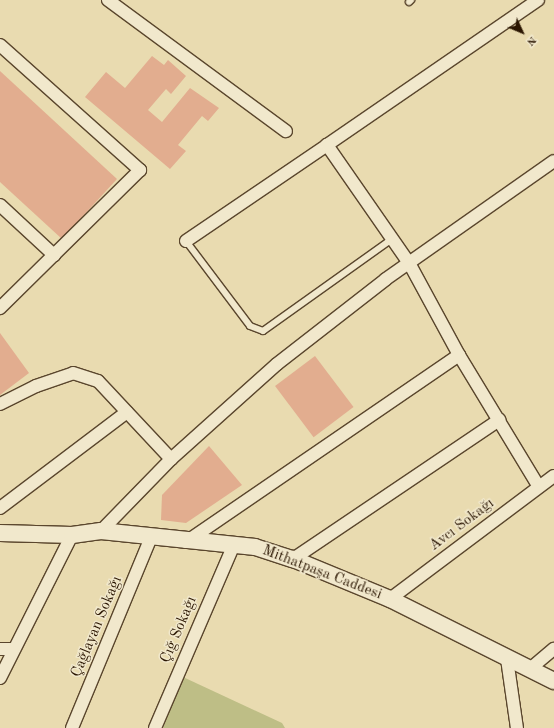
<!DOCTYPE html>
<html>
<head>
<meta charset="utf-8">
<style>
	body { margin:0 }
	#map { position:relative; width:554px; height:728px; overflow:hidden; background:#e9dbb0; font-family:"Old Standard TT",serif }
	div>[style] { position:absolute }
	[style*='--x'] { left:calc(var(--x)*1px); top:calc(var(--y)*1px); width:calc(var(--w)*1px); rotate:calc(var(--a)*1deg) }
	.green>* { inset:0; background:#bebe86 }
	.building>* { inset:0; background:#e2ad8f; transform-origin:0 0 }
	.roads { filter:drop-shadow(1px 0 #5a462d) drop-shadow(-1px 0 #5a462d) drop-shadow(0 1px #5a462d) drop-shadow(0 -1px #5a462d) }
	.lane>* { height:6px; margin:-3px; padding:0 3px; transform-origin:3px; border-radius:3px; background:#f1e8cc }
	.street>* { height:12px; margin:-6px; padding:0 6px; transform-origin:6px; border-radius:6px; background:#f1e8cc }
	.secondary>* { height:16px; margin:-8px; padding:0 8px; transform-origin:8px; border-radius:8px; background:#f1e8cc }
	span { translate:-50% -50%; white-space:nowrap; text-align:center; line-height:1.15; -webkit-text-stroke:3px #f1e8cc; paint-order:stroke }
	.street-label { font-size:15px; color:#2a1501 }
	.north { position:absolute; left:502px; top:12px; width:40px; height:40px; -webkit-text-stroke:3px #f1e8cc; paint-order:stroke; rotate:134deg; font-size:11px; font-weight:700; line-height:16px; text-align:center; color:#2a1501 }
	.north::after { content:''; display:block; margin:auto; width:14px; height:18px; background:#2a1501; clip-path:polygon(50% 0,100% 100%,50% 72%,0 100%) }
</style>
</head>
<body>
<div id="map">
	<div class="green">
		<div style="clip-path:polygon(183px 677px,282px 723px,285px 728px,163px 728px)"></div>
	</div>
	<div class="building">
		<div style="clip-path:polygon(152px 56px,164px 65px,168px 60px,186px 76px,171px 94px,166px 89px,148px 110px,162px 122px,190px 88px,219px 108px,208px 121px,202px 116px,178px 145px,186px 151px,170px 169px,85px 97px,106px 72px,125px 88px)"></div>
		<div style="clip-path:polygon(0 71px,117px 179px,62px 239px,0 182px)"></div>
		<div style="clip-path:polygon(0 333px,29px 373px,0 395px)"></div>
		<div style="left:315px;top:356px;width:64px;height:50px;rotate:53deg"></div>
		<div style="clip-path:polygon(209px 446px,242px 485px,186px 523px,161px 520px,162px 495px)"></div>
	</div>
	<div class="roads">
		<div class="lane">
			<div style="--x:409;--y:2;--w:3;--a:-45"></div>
			<div style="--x:186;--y:241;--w:106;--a:53"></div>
			<div style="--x:250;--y:326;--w:14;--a:21"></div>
			<div style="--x:263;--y:331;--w:158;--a:-35.5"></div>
		</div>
		<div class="street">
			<div style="--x:108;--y:0;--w:221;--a:36.4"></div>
			<div style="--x:0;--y:45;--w:188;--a:41.8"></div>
			<div style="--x:140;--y:170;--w:197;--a:135.4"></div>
			<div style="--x:0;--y:205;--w:74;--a:42.8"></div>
			<div style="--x:186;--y:241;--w:171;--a:-34.2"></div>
			<div style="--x:459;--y:355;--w:105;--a:-118.5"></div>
			<div style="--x:409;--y:263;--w:144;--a:-124.8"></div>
			<div style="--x:327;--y:145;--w:256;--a:-34.5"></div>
			<div style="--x:0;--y:404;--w:40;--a:-26.6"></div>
			<div style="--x:36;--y:386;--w:39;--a:-19"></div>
			<div style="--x:73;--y:373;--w:26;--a:18"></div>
			<div style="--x:98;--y:381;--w:107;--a:46.9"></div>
			<div style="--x:0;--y:508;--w:159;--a:-37.1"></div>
			<div style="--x:101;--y:531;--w:100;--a:-45.8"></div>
			<div style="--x:171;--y:459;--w:142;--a:-41.9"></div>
			<div style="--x:277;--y:364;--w:138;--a:-37.9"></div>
			<div style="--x:386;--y:279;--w:205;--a:-35.1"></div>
			<div style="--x:186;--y:542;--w:331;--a:-34.4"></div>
			<div style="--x:459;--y:355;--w:154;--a:58.8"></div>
			<div style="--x:293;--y:559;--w:249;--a:-34"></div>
			<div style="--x:390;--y:599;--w:205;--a:-36.9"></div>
			<div style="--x:0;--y:649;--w:14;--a:0"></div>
			<div style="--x:507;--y:659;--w:70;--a:81.8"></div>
			<div style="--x:531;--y:668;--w:30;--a:-40"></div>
			<div style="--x:0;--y:678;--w:160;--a:-63.3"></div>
			<div style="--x:72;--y:728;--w:207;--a:-67.5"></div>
			<div style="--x:155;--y:728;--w:199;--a:-66.7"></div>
		</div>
		<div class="secondary">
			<div style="--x:0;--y:533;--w:72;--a:1.6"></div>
			<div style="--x:72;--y:535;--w:29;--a:-8"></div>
			<div style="--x:101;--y:531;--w:155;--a:5.9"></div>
			<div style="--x:255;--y:547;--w:40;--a:18"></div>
			<div style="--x:293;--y:559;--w:105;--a:22.4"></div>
			<div style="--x:390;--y:599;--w:183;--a:26.6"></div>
		</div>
	</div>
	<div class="street-label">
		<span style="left:462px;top:525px;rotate:-37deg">Avcı Sokağı</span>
		<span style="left:322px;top:573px;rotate:21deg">Mithatpaşa Caddesi</span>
		<span style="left:97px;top:627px;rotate:-67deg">Çağlayan Sokağı</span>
		<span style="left:179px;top:630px;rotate:-67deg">Çığ Sokağı</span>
	</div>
	<div class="north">N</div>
</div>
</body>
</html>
